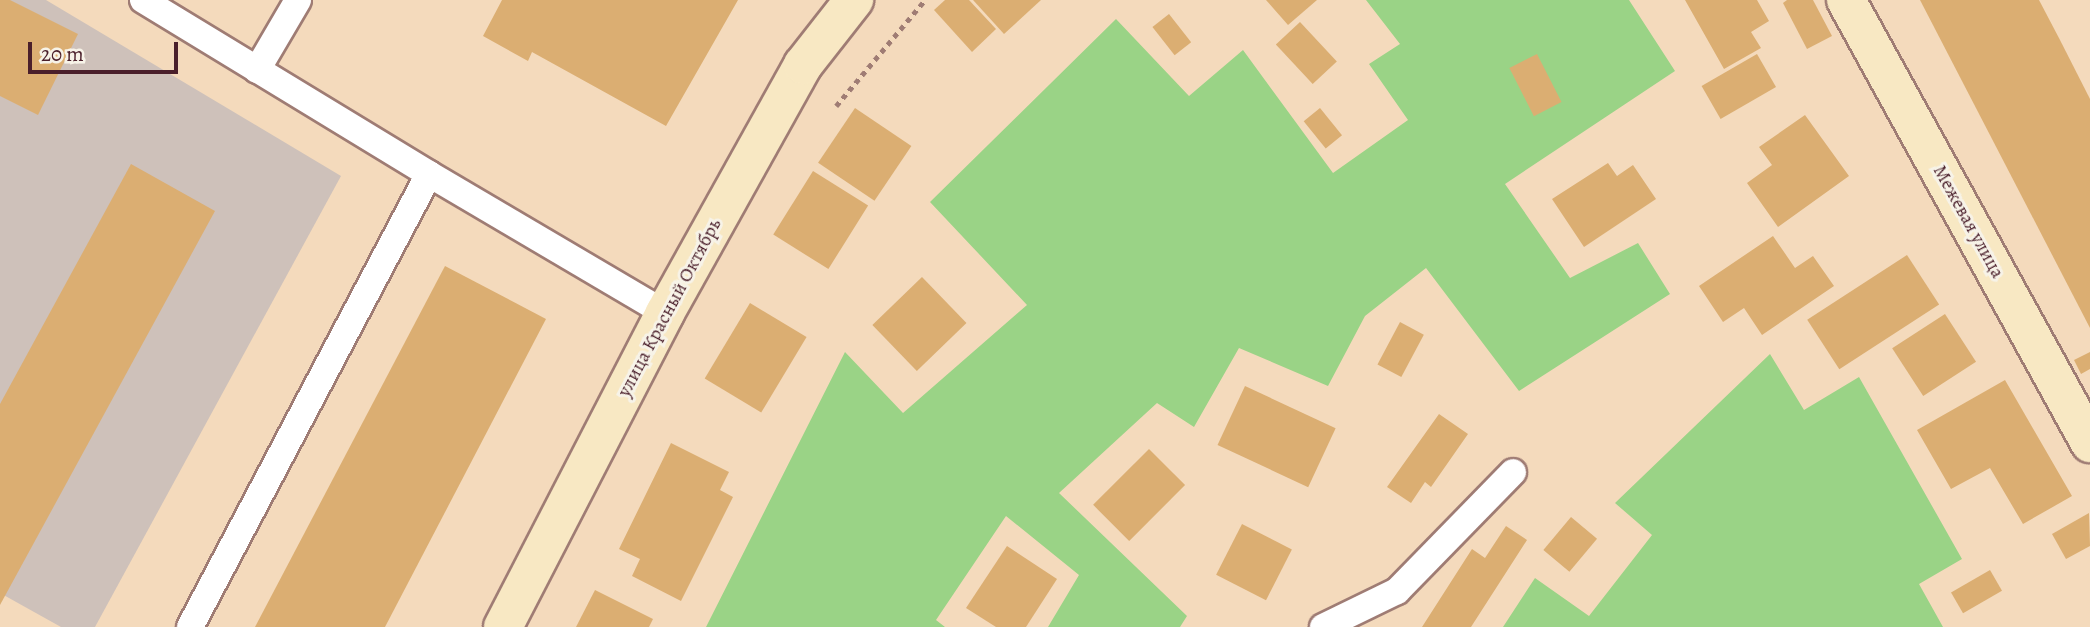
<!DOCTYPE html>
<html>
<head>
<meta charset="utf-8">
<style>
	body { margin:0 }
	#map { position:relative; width:2090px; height:627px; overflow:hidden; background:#f4dabc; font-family:Alegreya,serif }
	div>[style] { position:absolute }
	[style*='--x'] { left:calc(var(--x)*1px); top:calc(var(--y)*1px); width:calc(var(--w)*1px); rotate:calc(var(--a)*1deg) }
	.industrial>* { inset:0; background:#cec1ba }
	.green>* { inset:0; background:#9ad386 }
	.building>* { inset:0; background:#dbae72; transform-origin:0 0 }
	.path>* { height:4.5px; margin-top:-2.25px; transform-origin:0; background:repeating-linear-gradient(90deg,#9f7c74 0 5px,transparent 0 10px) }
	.roads { filter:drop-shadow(2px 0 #9f7c74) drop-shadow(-2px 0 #9f7c74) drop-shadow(0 2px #9f7c74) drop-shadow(0 -2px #9f7c74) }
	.lane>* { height:26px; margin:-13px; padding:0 13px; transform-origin:13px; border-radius:13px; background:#fff }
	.secondary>* { height:38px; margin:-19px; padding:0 19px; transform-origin:19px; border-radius:19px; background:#f8e8c3 }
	span { translate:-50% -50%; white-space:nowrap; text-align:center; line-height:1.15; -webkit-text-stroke:6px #f7f3e8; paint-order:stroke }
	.street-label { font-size:19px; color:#4a1f2b }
	.scale { position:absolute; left:28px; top:42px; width:150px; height:32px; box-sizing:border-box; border:4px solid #4a1f2b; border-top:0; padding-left:9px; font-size:21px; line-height:24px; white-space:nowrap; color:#4a1f2b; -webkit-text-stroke:5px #f7f3e8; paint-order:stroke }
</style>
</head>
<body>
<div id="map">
	<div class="industrial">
		<div style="clip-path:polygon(0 0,46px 0,341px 176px,95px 627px,61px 627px,0 593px)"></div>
	</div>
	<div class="green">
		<div style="clip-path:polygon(1366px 0,1629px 0,1675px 71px,1505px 184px,1570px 278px,1638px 243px,1670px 294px,1519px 391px,1426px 268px,1365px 316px,1328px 386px,1239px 348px,1194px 427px,1157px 403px,1059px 493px,1187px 616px,1180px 627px,1048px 627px,1079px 575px,1006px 516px,936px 620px,945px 627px,706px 627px,845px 352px,903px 413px,1027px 305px,930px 202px,1116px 19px,1189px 96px,1243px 50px,1333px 173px,1408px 120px,1369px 64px,1400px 44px)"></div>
		<div style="clip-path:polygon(1770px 354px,1804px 410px,1859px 377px,1962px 559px,1919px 584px,1943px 627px,1503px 627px,1535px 578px,1589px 616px,1652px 535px,1615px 503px)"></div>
	</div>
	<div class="building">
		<div style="clip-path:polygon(0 0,10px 0,78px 34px,38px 115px,0 96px)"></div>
		<div style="clip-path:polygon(502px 0,738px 0,666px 126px,532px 52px,528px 61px,483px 36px)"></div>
		<div style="clip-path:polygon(945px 0,969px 0,996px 29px,972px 52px,934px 10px)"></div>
		<div style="clip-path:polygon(973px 0,1041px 0,1004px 34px)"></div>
		<div style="clip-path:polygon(1266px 0,1317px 0,1288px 25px)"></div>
		<div style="clip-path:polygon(1685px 0,1757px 0,1769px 21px,1751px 32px,1761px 48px,1724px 69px)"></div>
		<div style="clip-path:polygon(1787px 0,1813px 0,1832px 36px,1807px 49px,1783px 3px)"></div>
		<div style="clip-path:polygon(1920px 0,2039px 0,2060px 40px,2090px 99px,2090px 328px)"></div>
		<div style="left:1169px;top:14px;width:36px;height:21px;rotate:52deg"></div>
		<div style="left:1300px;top:22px;width:54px;height:33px;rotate:47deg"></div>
		<div style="left:1537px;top:54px;width:54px;height:31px;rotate:63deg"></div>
		<div style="left:1757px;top:54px;width:38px;height:64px;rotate:60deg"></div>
		<div style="left:855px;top:108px;width:68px;height:66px;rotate:34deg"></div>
		<div style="left:1320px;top:108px;width:35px;height:21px;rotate:51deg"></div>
		<div style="clip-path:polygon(1805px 115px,1849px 176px,1778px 227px,1747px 183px,1772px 165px,1759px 147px)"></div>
		<div style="clip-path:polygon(1608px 163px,1617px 176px,1633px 165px,1656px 199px,1584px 247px,1552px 199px)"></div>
		<div style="clip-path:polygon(131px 164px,215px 211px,0 605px,0 404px)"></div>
		<div style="left:813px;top:171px;width:65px;height:75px;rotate:32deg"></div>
		<div style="clip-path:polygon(1773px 236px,1795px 268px,1813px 256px,1834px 286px,1762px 335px,1744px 308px,1723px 322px,1699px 286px)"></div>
		<div style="left:1907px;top:255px;width:59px;height:119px;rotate:57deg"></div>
		<div style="clip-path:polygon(445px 266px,546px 319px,385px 627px,255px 627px)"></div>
		<div style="left:922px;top:277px;width:64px;height:69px;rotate:46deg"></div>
		<div style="left:750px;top:303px;width:66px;height:88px;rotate:31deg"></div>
		<div style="left:1945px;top:314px;width:57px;height:63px;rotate:57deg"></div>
		<div style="left:1400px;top:322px;width:27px;height:48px;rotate:28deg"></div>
		<div style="clip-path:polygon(2090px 352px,2090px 369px,2081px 374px,2074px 360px)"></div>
		<div style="clip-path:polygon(2005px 380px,2072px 496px,2023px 524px,1990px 468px,1951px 489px,1917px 430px)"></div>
		<div style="left:1245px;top:386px;width:100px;height:65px;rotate:25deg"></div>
		<div style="clip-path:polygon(1439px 414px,1468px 434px,1431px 487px,1425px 482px,1411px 503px,1387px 487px)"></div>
		<div style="clip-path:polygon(671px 443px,729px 472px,720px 490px,733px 497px,681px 601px,632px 576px,640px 559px,619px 549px)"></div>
		<div style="left:1149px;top:449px;width:51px;height:79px;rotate:45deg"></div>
		<div style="clip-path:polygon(2089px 513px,2090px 546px,2066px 559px,2052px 534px)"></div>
		<div style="left:1571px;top:517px;width:34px;height:43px;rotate:40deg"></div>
		<div style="left:1242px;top:524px;width:56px;height:57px;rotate:27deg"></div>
		<div style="clip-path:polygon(1506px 526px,1527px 540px,1471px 627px,1422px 627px,1472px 549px,1485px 558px)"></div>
		<div style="clip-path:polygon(1007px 546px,1057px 579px,1026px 627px,996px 627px,966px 608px)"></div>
		<div style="left:1990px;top:570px;width:24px;height:45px;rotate:60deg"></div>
		<div style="clip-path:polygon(595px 590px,653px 619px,649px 627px,576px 627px)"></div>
	</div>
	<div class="path">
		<div style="--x:836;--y:106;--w:138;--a:-50"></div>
	</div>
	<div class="roads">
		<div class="lane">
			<div style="--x:143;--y:0;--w:335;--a:31.3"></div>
			<div style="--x:429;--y:174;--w:274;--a:30.5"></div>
			<div style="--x:257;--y:70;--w:81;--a:-59.6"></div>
			<div style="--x:190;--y:627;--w:512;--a:-62.18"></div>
			<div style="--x:1323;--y:627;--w:82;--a:-25.9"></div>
			<div style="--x:1397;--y:591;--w:166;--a:-45.7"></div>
		</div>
		<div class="secondary">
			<div style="--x:1846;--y:0;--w:506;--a:61.15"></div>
			<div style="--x:503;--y:627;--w:353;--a:-62.7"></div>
			<div style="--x:665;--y:313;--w:284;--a:-60.9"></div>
			<div style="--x:803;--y:65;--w:83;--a:-51.9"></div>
		</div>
	</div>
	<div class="street-label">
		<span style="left:1968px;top:222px;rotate:61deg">Межевая улица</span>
		<span style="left:670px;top:308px;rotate:-62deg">улица Красный Октябрь</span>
	</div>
	<div class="scale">20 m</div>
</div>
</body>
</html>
